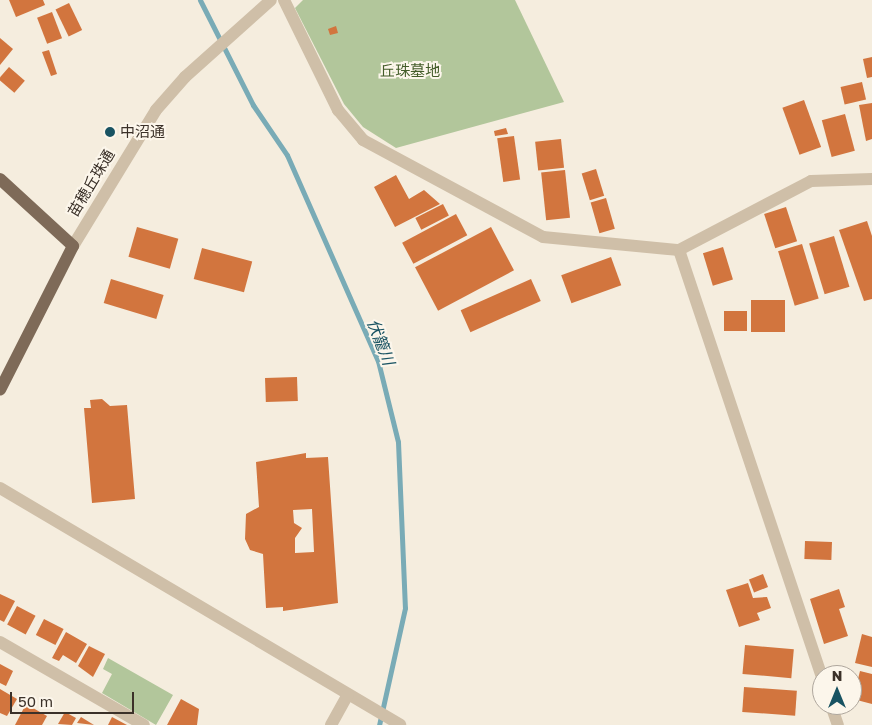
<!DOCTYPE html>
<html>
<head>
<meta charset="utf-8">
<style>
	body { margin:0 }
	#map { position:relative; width:872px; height:725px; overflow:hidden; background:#f5edde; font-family:"Golos Text","Noto Sans JP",sans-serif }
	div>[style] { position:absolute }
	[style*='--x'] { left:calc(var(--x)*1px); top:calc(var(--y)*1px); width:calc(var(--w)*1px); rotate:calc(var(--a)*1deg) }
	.green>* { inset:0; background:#b2c69b }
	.stream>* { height:5px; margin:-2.5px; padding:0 2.5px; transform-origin:2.5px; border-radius:2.5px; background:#79abb6 }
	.building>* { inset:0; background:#d2753e; transform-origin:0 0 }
	.minor>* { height:12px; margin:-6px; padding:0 6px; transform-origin:6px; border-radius:6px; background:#cfbfa8 }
	.major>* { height:12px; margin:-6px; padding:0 6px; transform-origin:6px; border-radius:6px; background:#7e6a58 }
	.dots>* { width:14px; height:14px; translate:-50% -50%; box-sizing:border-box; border:2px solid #fcf6eb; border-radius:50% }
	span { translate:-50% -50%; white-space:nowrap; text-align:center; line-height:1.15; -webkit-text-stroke:4px #fcf6eb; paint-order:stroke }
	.park-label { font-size:15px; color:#435c29 }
	.poi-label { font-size:15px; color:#3b3129 }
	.left { translate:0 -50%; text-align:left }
	.street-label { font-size:15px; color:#3b3129 }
	.water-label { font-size:16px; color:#195362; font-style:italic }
	.north { position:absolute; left:812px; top:665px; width:50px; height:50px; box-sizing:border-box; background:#fcf6eb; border:1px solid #afa79d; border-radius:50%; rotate:0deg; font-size:14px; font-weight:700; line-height:20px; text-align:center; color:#3b3129 }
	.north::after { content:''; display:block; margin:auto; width:18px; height:22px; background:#195362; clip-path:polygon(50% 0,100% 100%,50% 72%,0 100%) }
	.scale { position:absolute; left:10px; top:692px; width:124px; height:22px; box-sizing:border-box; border:2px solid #3b3129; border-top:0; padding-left:6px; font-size:15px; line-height:18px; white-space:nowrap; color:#3b3129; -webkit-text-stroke:4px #fcf6eb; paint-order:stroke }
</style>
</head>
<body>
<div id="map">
	<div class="green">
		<div style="clip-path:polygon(303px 0,515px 0,564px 102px,396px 148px,363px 127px,344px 104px,295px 8px)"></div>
		<div style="clip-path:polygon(108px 658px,173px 695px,156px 725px,102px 693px,112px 674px,103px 669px)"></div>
	</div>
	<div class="stream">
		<div style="--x:200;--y:0;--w:118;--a:63.2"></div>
		<div style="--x:253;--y:105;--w:60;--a:55.8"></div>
		<div style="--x:287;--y:155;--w:225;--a:66.2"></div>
		<div style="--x:378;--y:361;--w:83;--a:76.1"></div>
		<div style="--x:398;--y:442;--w:166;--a:87.6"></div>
		<div style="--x:405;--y:608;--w:120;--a:102.5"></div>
	</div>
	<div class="building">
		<div style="clip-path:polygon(9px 0,43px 0,45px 5px,16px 17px)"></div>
		<div style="left:69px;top:3px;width:30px;height:15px;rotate:64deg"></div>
		<div style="left:52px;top:12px;width:28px;height:16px;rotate:69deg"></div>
		<div style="clip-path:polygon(336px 26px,338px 33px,330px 35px,328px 29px)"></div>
		<div style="clip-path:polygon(0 38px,13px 49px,0 65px)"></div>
		<div style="clip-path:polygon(49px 50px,57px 74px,51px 76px,42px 52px)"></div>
		<div style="clip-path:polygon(872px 57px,872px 77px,867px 78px,863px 59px)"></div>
		<div style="left:9px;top:67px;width:21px;height:16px;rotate:41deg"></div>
		<div style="left:862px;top:82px;width:18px;height:22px;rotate:77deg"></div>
		<div style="left:804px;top:100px;width:50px;height:23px;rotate:70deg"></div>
		<div style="clip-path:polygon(872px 103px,872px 139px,866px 141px,859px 105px)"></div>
		<div style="left:845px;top:114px;width:38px;height:24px;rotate:75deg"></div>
		<div style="clip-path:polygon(506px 128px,508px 134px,495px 136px,494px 131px)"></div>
		<div style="left:514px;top:136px;width:44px;height:17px;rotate:82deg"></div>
		<div style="left:561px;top:139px;width:29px;height:26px;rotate:84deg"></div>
		<div style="left:596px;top:169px;width:28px;height:15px;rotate:73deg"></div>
		<div style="left:565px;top:170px;width:48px;height:24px;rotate:84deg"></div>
		<div style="clip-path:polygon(396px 175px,409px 199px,424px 190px,440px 204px,395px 227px,374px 187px)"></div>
		<div style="left:606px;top:198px;width:32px;height:16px;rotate:74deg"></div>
		<div style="left:443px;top:204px;width:13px;height:31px;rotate:63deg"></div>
		<div style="left:786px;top:207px;width:36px;height:23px;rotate:72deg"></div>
		<div style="left:456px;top:214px;width:24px;height:61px;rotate:62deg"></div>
		<div style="clip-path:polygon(867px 221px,872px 236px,872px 299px,864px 301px,839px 230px)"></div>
		<div style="left:137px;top:227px;width:43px;height:31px;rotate:16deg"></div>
		<div style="left:491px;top:227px;width:49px;height:86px;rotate:62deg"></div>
		<div style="left:834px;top:236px;width:53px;height:26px;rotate:73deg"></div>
		<div style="left:802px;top:244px;width:57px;height:25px;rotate:73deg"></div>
		<div style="left:723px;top:247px;width:34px;height:21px;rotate:73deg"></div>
		<div style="left:202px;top:248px;width:52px;height:32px;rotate:15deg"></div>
		<div style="left:611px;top:257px;width:30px;height:53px;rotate:70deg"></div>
		<div style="left:111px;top:279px;width:55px;height:25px;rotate:17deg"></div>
		<div style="left:531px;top:279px;width:24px;height:77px;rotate:66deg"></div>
		<div style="left:751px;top:300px;width:34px;height:32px"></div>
		<div style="left:724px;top:311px;width:23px;height:20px"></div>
		<div style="left:297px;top:377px;width:24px;height:32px;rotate:88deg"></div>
		<div style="clip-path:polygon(102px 399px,110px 406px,127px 405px,135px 499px,92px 503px,84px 408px,91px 408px,90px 400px)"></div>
		<div style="clip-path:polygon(evenodd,306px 453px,306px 458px,328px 457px,338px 603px,283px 611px,283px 607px,266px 608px,263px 554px,250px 550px,245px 539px,246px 514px,259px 507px,256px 462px,306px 453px,312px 509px,314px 552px,295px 553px,295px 538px,302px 528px,294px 523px,293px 510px,312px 509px)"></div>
		<div style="left:805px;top:541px;width:27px;height:18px;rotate:2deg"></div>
		<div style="left:763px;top:574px;width:14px;height:15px;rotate:69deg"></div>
		<div style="clip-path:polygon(748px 583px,753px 598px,767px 597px,771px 608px,757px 613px,760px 620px,739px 627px,726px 590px)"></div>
		<div style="clip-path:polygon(839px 589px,845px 607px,839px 609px,848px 636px,824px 644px,810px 599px)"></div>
		<div style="clip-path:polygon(0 594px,15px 601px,4px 622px,0 620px)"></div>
		<div style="left:17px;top:606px;width:21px;height:21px;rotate:28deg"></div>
		<div style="left:44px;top:619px;width:22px;height:18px;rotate:27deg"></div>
		<div style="clip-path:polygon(66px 632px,87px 644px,76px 663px,63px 655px,59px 661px,52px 658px)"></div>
		<div style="clip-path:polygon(862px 634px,872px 637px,872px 667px,855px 663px)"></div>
		<div style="left:745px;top:645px;width:49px;height:29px;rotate:5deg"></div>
		<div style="clip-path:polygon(89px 646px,105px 654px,93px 677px,78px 666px)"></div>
		<div style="clip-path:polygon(0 664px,13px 671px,6px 686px,0 683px)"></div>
		<div style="clip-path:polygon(860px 671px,872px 674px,872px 704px,853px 699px)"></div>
		<div style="left:744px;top:687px;width:53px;height:25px;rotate:4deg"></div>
		<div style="clip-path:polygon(0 689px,17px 699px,7px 716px,0 713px)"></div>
		<div style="clip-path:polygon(181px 699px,199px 709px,197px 725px,167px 725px)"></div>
		<div style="clip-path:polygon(26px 704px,47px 716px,42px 725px,15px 725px)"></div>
		<div style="clip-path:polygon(65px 712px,76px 718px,72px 725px,58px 724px)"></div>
		<div style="clip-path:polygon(81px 717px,94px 725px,77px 723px)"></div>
		<div style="clip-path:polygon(112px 717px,127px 725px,108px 725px)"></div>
	</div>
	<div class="minor">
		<div style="--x:284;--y:0;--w:123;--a:63.9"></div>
		<div style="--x:338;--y:110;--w:39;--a:50"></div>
		<div style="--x:363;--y:140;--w:204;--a:28.3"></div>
		<div style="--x:543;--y:237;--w:137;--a:5.5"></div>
		<div style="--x:679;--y:250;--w:149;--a:-27.6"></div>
		<div style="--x:811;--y:181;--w:61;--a:-1.9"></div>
		<div style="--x:73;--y:246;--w:159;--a:-58.6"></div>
		<div style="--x:156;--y:110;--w:44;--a:-48.7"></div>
		<div style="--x:185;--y:77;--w:115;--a:-41.8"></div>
		<div style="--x:679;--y:250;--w:451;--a:71.5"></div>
		<div style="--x:0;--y:488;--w:465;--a:30.6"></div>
		<div style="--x:0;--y:642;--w:166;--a:30"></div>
		<div style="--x:831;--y:705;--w:21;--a:71"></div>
		<div style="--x:331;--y:725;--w:35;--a:-61"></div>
	</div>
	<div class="major">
		<div style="--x:0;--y:179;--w:99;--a:42.5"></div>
		<div style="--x:73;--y:246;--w:161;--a:116.9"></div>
	</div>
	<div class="dots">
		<div style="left:110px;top:132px;background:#195362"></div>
	</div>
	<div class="park-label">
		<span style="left:410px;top:71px">丘珠墓地</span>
	</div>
	<div class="poi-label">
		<span class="left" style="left:120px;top:132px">中沼通</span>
	</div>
	<div class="street-label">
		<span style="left:91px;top:183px;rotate:-59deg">苗穂丘珠通</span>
	</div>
	<div class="water-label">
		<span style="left:381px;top:342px;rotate:69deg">伏籠川</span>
	</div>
	<div class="north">N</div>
	<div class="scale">50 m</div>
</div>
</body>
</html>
